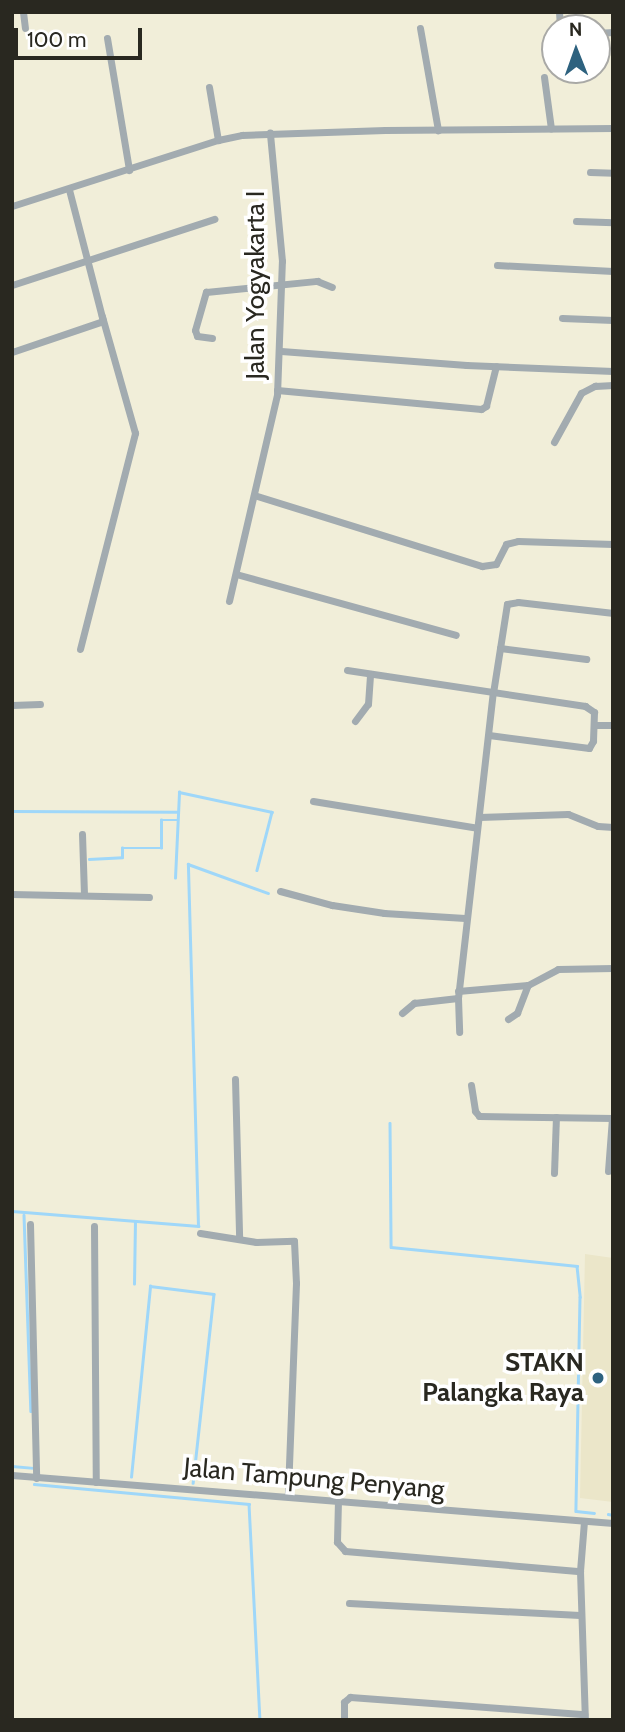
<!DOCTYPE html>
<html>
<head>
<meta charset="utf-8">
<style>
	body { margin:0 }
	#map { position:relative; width:625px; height:1732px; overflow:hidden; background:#f1eed9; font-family:Cabin,sans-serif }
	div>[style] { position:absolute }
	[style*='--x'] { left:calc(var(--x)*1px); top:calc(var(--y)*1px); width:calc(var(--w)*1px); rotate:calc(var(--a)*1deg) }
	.built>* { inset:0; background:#ebe6c9 }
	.stream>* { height:2.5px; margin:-1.25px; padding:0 1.25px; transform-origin:1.25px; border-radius:1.25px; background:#9fd7f9 }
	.street>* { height:7px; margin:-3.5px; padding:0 3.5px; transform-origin:3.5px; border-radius:3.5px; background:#a2abb0 }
	.dots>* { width:19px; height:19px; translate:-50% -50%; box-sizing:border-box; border:4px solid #fff; border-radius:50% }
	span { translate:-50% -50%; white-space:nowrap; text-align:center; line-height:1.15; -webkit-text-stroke:7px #fff; paint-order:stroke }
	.street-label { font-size:26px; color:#292820 }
	.poi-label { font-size:26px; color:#292820; font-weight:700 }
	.right { translate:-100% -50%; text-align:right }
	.frame { position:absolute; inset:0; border:14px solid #292820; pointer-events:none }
	.north { position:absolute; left:541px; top:14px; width:70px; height:70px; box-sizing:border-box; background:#fff; border:2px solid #a9a9a6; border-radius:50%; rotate:359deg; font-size:19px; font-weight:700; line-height:28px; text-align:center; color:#292820 }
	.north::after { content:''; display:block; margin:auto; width:24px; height:32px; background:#2e627f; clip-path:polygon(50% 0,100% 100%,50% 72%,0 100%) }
	.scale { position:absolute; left:14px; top:28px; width:128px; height:32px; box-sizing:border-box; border:4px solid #292820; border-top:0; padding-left:9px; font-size:21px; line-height:24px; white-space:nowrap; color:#292820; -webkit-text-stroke:5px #fff; paint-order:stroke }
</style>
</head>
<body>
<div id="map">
	<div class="built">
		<div style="clip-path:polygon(585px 1254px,613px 1258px,613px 1502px,580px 1498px)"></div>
	</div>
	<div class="stream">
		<div style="--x:12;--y:811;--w:165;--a:0.3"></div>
		<div style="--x:89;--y:859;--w:33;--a:-3"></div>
		<div style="--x:122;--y:857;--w:9;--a:-90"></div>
		<div style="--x:122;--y:848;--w:39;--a:0"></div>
		<div style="--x:161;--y:848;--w:28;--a:-90"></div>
		<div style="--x:161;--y:820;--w:16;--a:0"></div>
		<div style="--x:175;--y:878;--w:86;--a:-87.3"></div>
		<div style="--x:179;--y:792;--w:95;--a:12.1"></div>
		<div style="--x:272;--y:812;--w:60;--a:104.5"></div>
		<div style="--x:390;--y:1123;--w:124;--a:89.5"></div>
		<div style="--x:391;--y:1247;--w:187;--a:5.8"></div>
		<div style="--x:577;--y:1266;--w:31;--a:84"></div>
		<div style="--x:580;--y:1297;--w:214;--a:91.1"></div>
		<div style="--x:576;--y:1511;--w:18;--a:6"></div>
		<div style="--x:12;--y:1211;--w:187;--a:4.6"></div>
		<div style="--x:198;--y:1226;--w:362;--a:-91.6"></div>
		<div style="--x:188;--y:864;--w:85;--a:19.9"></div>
		<div style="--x:24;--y:1215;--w:196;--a:88"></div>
		<div style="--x:134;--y:1284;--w:62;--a:-89.1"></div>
		<div style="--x:12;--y:1466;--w:21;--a:5"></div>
		<div style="--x:131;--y:1477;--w:192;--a:-84.3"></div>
		<div style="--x:150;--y:1286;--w:64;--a:7.1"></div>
		<div style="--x:214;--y:1294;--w:190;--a:96.3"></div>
		<div style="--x:34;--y:1484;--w:216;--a:5.3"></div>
		<div style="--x:249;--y:1504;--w:216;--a:87.1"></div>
		<div style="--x:608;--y:1514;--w:5;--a:11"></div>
	</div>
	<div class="street">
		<div style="--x:23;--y:12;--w:16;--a:83"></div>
		<div style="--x:559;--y:12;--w:16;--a:86"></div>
		<div style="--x:420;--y:28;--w:104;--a:80"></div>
		<div style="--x:597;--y:33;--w:16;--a:-4"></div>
		<div style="--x:107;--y:38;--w:134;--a:80.5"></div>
		<div style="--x:544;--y:77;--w:52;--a:82.3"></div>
		<div style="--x:209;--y:87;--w:54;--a:80.4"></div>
		<div style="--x:590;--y:172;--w:23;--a:2"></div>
		<div style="--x:12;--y:206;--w:216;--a:-17.8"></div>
		<div style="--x:218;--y:140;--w:25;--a:-12"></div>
		<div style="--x:242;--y:135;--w:143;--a:-2"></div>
		<div style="--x:385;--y:130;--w:228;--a:-0.5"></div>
		<div style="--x:576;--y:221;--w:37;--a:2"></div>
		<div style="--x:497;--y:265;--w:116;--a:3"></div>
		<div style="--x:12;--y:285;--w:213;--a:-18.1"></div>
		<div style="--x:562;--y:318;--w:51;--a:2.2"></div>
		<div style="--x:212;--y:338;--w:15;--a:-172"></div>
		<div style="--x:197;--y:336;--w:6;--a:-108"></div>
		<div style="--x:195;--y:330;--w:40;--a:-74"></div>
		<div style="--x:206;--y:292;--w:112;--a:-5.7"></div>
		<div style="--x:317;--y:281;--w:16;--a:22"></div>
		<div style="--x:281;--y:351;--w:186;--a:4.3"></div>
		<div style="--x:466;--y:365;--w:147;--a:2.3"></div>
		<div style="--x:12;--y:352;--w:96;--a:-18.8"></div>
		<div style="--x:103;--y:321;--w:135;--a:-104.5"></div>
		<div style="--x:277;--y:390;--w:205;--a:5.3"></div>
		<div style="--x:481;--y:409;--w:6;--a:-31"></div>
		<div style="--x:486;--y:406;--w:41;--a:-76"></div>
		<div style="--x:554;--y:442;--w:56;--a:-61.1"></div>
		<div style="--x:581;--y:393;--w:16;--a:-27"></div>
		<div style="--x:595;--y:386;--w:18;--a:-3"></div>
		<div style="--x:254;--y:495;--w:239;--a:17.3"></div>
		<div style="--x:482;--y:566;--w:14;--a:-8"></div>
		<div style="--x:496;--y:564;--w:22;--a:-63"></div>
		<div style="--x:506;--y:544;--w:12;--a:-14"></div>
		<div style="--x:518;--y:541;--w:95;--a:1.8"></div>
		<div style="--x:236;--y:574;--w:228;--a:15.5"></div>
		<div style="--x:229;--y:601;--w:212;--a:-76.9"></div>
		<div style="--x:277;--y:395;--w:134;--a:-87.9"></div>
		<div style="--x:282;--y:261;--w:129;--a:-95.4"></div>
		<div style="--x:500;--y:648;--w:87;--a:7.3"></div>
		<div style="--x:80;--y:649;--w:223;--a:-75.7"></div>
		<div style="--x:135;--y:433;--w:122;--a:-105.8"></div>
		<div style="--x:347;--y:670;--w:241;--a:8.6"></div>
		<div style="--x:585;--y:706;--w:11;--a:34"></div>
		<div style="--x:594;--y:712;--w:29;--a:92"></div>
		<div style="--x:593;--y:741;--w:8;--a:120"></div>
		<div style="--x:589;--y:748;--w:101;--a:-172.6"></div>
		<div style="--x:12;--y:705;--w:28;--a:-2"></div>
		<div style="--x:355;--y:721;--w:21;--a:-53"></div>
		<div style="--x:368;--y:704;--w:30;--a:-86"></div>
		<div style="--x:594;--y:725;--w:19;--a:0"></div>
		<div style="--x:313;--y:801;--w:166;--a:9.3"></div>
		<div style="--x:479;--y:817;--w:89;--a:-1.9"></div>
		<div style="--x:568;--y:814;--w:32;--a:22"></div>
		<div style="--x:598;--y:826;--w:15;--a:4"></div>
		<div style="--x:82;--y:834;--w:61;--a:88.1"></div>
		<div style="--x:280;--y:891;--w:54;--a:15.1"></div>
		<div style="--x:332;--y:905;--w:53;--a:8.7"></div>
		<div style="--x:384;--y:913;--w:81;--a:3.5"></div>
		<div style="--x:12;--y:894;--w:137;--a:1.3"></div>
		<div style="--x:458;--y:991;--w:70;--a:-4.9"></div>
		<div style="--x:528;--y:985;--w:34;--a:-28"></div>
		<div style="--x:558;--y:969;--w:55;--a:-1"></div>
		<div style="--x:458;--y:998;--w:34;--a:88"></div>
		<div style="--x:402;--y:1013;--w:16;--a:-40"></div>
		<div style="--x:414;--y:1003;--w:44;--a:-6.5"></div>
		<div style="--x:458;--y:998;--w:307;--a:-83.5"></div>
		<div style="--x:493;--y:693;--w:90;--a:-81.1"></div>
		<div style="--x:507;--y:604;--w:11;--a:-10"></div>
		<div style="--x:518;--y:602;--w:96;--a:6.6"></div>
		<div style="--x:508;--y:1019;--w:11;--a:-34"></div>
		<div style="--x:517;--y:1013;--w:30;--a:-69"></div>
		<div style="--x:235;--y:1079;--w:158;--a:88.5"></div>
		<div style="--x:471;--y:1085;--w:26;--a:81"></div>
		<div style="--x:475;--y:1111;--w:6;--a:51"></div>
		<div style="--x:479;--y:1116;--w:134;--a:0.9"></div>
		<div style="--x:608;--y:1171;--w:53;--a:-85.7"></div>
		<div style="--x:554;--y:1173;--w:56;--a:-88"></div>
		<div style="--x:30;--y:1224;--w:254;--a:88.6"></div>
		<div style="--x:94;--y:1226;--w:256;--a:89.6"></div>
		<div style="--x:200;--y:1233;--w:57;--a:9.1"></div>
		<div style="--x:256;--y:1242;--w:38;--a:-2"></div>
		<div style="--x:294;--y:1241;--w:42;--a:87.3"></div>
		<div style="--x:296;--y:1283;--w:213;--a:92.2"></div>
		<div style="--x:12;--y:1475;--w:603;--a:4.57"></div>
		<div style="--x:338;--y:1500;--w:42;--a:91.4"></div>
		<div style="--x:337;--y:1542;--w:12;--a:48"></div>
		<div style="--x:345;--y:1551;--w:236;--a:4.9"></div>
		<div style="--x:580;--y:1571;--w:50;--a:-85.4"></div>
		<div style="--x:580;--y:1571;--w:149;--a:88.1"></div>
		<div style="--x:349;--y:1603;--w:231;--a:3"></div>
		<div style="--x:344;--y:1720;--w:18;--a:-90"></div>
		<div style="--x:344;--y:1702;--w:8;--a:-40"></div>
		<div style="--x:350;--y:1697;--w:235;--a:4.2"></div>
	</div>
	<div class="dots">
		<div style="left:598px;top:1378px;background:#2e627f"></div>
	</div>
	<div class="street-label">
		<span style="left:256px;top:285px;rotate:-90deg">Jalan Yogyakarta I</span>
		<span style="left:314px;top:1479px;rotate:5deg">Jalan Tampung Penyang</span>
	</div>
	<div class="poi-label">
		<span class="right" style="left:584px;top:1378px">STAKN<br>Palangka Raya</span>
	</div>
	<div class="frame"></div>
	<div class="north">N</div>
	<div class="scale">100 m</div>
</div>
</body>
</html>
